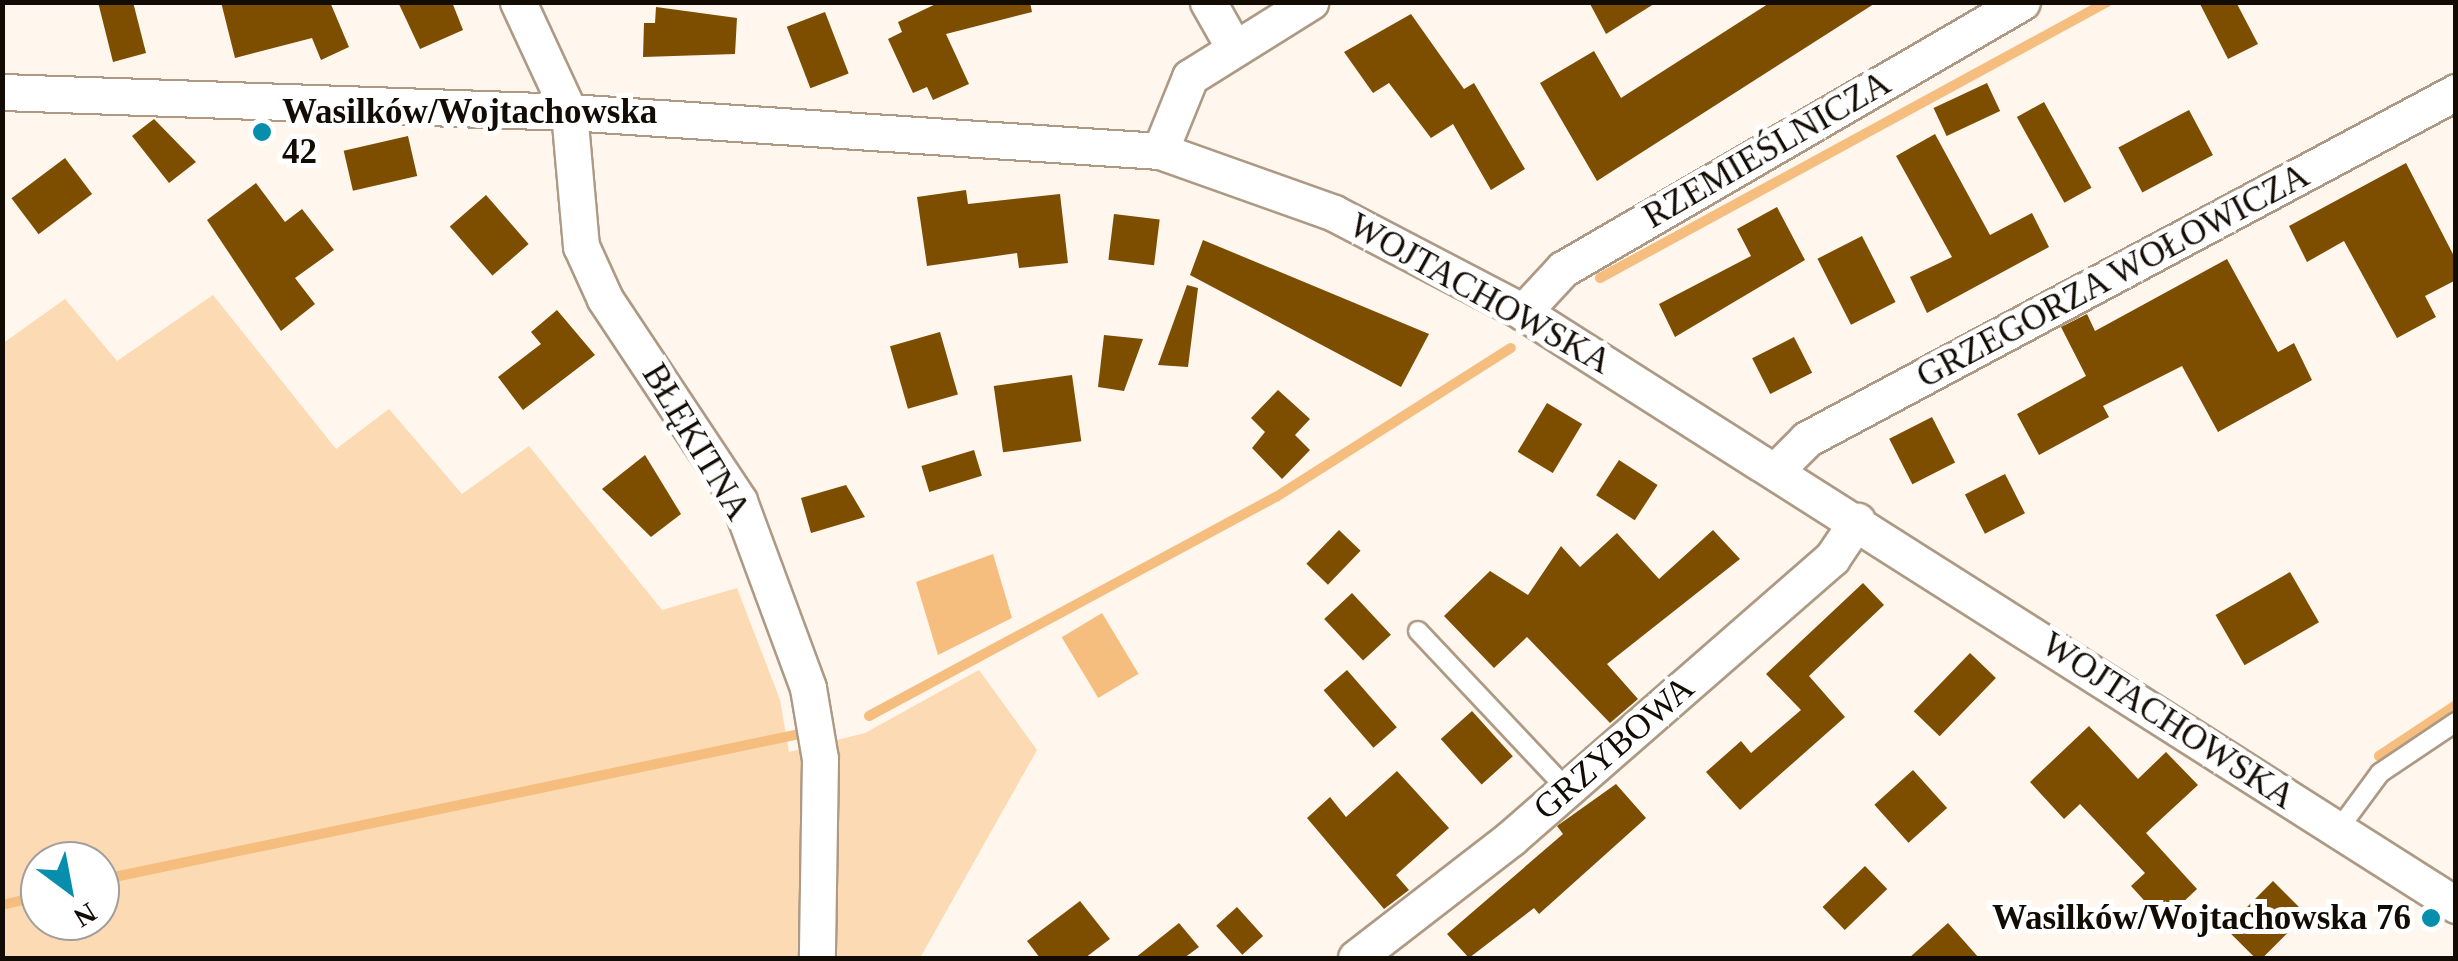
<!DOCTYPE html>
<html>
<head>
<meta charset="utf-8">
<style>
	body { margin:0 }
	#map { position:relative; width:2458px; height:961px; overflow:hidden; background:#fff6ed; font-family:Georgia,serif }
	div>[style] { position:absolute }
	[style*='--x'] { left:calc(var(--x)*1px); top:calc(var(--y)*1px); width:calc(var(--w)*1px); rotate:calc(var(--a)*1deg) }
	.green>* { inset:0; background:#fcdab4 }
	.water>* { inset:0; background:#f5be7f; transform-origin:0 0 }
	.stream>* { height:10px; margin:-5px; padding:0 5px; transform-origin:5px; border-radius:5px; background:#f5be7f }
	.building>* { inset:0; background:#7d4d00; transform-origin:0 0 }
	.roads { filter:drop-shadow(2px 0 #ae9a84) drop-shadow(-2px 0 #ae9a84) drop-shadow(0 2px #ae9a84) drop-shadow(0 -2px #ae9a84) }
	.service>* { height:18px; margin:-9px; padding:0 9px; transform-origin:9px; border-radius:9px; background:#fff }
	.minor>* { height:35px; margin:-17.5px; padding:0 17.5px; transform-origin:17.5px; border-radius:17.5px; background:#fff }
	.dots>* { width:28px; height:28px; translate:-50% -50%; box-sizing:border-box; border:5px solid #fff; border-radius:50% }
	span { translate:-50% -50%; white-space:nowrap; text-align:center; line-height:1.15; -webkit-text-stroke:10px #fff; paint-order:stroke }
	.poi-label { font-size:35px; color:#130c05; font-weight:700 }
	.left { translate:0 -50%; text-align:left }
	.right { translate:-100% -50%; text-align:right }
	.street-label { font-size:35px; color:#130c05 }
	.frame { position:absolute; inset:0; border:5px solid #130c05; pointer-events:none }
	.north { position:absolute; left:20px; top:841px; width:100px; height:100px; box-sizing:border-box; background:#fff; border:2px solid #a19e9b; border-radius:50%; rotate:148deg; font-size:28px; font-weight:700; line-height:40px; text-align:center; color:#130c05 }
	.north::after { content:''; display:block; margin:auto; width:35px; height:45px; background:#068eac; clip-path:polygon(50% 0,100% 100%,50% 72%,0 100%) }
</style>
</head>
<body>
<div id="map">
	<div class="green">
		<div style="clip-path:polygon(evenodd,213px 295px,336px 449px,389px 409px,462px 494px,529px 446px,662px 610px,737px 588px,780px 700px,789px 752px,865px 733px,979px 670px,1037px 750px,920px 958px,3px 958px,2px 344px,65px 299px,117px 361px,213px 295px,40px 861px,100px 861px,100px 921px,40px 921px,40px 861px)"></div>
	</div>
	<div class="water">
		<div style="clip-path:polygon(993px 554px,1012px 618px,938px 655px,916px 582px)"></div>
		<div style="left:1102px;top:613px;width:71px;height:47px;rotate:59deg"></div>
	</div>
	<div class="stream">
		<div style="--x:1600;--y:278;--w:577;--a:-28.56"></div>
		<div style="--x:869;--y:716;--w:462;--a:-28.3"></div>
		<div style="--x:1276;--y:497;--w:278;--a:-32.4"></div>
		<div style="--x:2379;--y:756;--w:92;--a:-33.5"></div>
		<div style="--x:100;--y:880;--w:719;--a:-11.79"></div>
		<div style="--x:2;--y:905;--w:39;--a:-13"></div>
	</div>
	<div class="building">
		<div style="clip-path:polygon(98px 2px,133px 2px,146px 53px,113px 62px)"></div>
		<div style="clip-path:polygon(221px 2px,330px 2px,349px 47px,321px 60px,312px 38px,235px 58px)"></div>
		<div style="clip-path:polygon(398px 2px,452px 2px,463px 30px,420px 49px)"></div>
		<div style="clip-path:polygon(940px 2px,1030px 2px,1032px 12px,946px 34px,969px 84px,933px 100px,927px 87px,913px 93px,888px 39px,902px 32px,898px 22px)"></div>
		<div style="clip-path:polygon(1589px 2px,1657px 2px,1606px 34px)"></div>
		<div style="clip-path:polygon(1771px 2px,1877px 2px,1597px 181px,1540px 83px,1594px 51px,1621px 98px)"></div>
		<div style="clip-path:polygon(2199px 2px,2236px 2px,2258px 44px,2228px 59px)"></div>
		<div style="clip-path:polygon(656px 7px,737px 18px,735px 54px,643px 57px,644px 23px,655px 23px)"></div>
		<div style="left:825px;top:12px;width:66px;height:41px;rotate:69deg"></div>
		<div style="clip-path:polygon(1411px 14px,1464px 89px,1474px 83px,1525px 169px,1491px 190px,1453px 124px,1431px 138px,1389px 83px,1373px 93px,1344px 52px)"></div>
		<div style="left:1987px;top:83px;width:31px;height:59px;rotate:65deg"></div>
		<div style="left:2044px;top:102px;width:98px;height:31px;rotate:61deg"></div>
		<div style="left:2189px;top:110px;width:51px;height:80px;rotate:62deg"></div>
		<div style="clip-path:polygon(154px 119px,196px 162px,169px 183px,132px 136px)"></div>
		<div style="clip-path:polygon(1935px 134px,1990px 235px,2032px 213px,2049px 247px,1927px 313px,1910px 277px,1952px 257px,1896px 156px)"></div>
		<div style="left:408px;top:136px;width:41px;height:66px;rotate:77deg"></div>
		<div style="left:65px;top:158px;width:45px;height:67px;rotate:53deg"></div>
		<div style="clip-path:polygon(2406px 163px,2456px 260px,2456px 280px,2425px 296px,2436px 317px,2397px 338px,2344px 241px,2307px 262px,2289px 226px)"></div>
		<div style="clip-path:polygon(256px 183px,285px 222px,302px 209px,334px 250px,295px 278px,315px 304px,281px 331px,207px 220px)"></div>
		<div style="clip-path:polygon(966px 190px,968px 204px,1060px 194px,1068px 263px,1019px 268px,1017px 253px,927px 266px,917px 197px)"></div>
		<div style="left:486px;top:195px;width:65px;height:48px;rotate:49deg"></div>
		<div style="clip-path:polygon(1777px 207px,1805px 260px,1675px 337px,1659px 304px,1751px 256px,1737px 229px)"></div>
		<div style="left:1114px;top:214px;width:46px;height:46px;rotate:7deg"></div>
		<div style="left:1862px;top:236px;width:74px;height:50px;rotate:63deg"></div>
		<div style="clip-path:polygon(1203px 240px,1429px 334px,1401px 387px,1190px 275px)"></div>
		<div style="clip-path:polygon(2227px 259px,2278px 352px,2294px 343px,2312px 380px,2218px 432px,2182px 366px,2103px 406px,2109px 417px,2039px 455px,2017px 414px,2086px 376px,2061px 327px,2087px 314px,2095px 331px)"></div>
		<div style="clip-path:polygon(1187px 285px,1198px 288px,1188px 367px,1158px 365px)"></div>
		<div style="clip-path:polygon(557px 310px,595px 355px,523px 410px,498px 377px,541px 344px,531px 332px)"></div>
		<div style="left:940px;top:332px;width:65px;height:52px;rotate:74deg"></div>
		<div style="clip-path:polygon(1104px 335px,1143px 339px,1124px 391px,1098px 387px)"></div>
		<div style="left:1794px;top:337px;width:40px;height:47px;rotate:63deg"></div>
		<div style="left:1072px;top:375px;width:67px;height:79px;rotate:82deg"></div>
		<div style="clip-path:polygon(1278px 390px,1310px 419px,1295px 435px,1310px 450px,1282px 479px,1252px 448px,1265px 432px,1251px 418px)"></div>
		<div style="left:1547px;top:403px;width:41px;height:57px;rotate:31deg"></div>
		<div style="left:1932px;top:417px;width:51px;height:48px;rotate:63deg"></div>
		<div style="left:974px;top:450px;width:27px;height:55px;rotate:73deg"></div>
		<div style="clip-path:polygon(645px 455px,681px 514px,651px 537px,602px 489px)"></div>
		<div style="left:1619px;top:460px;width:46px;height:42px;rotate:33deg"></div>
		<div style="left:2005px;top:474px;width:44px;height:45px;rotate:63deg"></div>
		<div style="clip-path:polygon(846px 485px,865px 517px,811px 533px,801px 498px)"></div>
		<div style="left:1339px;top:530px;width:30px;height:47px;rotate:44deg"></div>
		<div style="clip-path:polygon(1713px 530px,1740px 559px,1607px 664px,1638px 699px,1610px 723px,1527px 637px,1494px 668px,1444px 616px,1490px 571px,1528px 595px,1561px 546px,1580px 567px,1617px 533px,1659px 579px)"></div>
		<div style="left:2290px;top:572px;width:58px;height:86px;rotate:60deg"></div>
		<div style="clip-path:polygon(1863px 583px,1884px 605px,1809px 676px,1845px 717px,1740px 810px,1706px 772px,1741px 741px,1751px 753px,1801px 710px,1766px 674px)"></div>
		<div style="left:1352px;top:593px;width:57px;height:38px;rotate:47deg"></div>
		<div style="left:1970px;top:653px;width:36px;height:81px;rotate:44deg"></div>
		<div style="left:1347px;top:670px;width:76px;height:31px;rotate:49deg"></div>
		<div style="left:1472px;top:711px;width:61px;height:42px;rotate:48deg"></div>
		<div style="clip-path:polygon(2089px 726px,2138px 779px,2166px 752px,2198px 785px,2146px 833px,2197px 889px,2163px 921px,2131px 886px,2145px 873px,2080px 804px,2064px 819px,2030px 782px)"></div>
		<div style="left:1913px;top:770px;width:51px;height:52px;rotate:48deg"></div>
		<div style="clip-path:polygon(1397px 771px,1449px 828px,1396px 875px,1409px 890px,1384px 909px,1307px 818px,1330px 797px,1346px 817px)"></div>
		<div style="clip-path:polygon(1616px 784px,1646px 818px,1539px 914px,1534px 908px,1469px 958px,1447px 934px,1563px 834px,1557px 826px)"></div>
		<div style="left:1865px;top:866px;width:32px;height:59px;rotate:46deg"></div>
		<div style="left:2273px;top:881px;width:47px;height:67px;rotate:45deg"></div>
		<div style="clip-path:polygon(1080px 901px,1110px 939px,1085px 958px,1040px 958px,1027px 941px)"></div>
		<div style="left:1237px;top:907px;width:39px;height:28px;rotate:48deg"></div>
		<div style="clip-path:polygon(1179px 923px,1199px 947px,1184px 958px,1135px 958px)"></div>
		<div style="clip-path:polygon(1948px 923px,1979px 958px,1909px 958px)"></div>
	</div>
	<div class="roads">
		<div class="service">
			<div style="--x:1418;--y:631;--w:217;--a:46.7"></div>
			<div style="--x:2338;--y:830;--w:71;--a:-53.6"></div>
			<div style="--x:2380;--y:773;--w:92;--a:-33.9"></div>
		</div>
		<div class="minor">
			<div style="--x:518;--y:2;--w:121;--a:65.1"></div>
			<div style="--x:569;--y:112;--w:135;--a:84.9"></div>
			<div style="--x:581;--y:246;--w:58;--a:65.6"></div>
			<div style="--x:605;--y:299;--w:242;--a:56.4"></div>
			<div style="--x:739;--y:501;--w:199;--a:69.7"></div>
			<div style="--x:808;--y:688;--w:72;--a:80.4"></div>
			<div style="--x:820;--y:759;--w:199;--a:90.9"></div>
			<div style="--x:1208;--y:2;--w:51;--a:60.4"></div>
			<div style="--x:2;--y:92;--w:567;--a:2.02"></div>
			<div style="--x:569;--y:112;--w:592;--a:3.78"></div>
			<div style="--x:1160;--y:151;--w:185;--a:19.6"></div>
			<div style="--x:1334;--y:213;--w:213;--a:27.6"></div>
			<div style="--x:1523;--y:312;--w:1106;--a:32.44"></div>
			<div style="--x:1160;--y:151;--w:80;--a:-67.9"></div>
			<div style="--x:1190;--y:77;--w:142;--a:-32"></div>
			<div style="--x:1523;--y:312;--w:59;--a:-47.1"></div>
			<div style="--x:1563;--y:269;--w:531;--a:-30.19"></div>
			<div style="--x:1777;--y:469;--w:42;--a:-45"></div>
			<div style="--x:1807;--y:439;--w:736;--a:-28.13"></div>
			<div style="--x:1356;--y:958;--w:196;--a:-37.7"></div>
			<div style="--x:1511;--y:838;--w:426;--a:-41.1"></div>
			<div style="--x:1832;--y:558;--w:45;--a:-56"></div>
		</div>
	</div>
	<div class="dots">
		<div style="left:262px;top:132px;background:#068eac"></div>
		<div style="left:2431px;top:918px;background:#068eac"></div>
	</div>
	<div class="poi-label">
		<span class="left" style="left:282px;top:132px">Wasilków/Wojtachowska<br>42</span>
		<span class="right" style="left:2411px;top:918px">Wasilków/Wojtachowska 76</span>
	</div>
	<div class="street-label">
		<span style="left:1767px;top:150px;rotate:-30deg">RZEMIEŚLNICZA</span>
		<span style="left:2113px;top:276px;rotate:-28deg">GRZEGORZA WOŁOWICZA</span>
		<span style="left:1480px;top:294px;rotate:29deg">WOJTACHOWSKA</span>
		<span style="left:696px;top:442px;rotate:59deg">BŁĘKITNA</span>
		<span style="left:2168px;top:721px;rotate:33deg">WOJTACHOWSKA</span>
		<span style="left:1614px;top:748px;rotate:-41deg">GRZYBOWA</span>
	</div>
	<div class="frame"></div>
	<div class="north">N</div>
</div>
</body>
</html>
